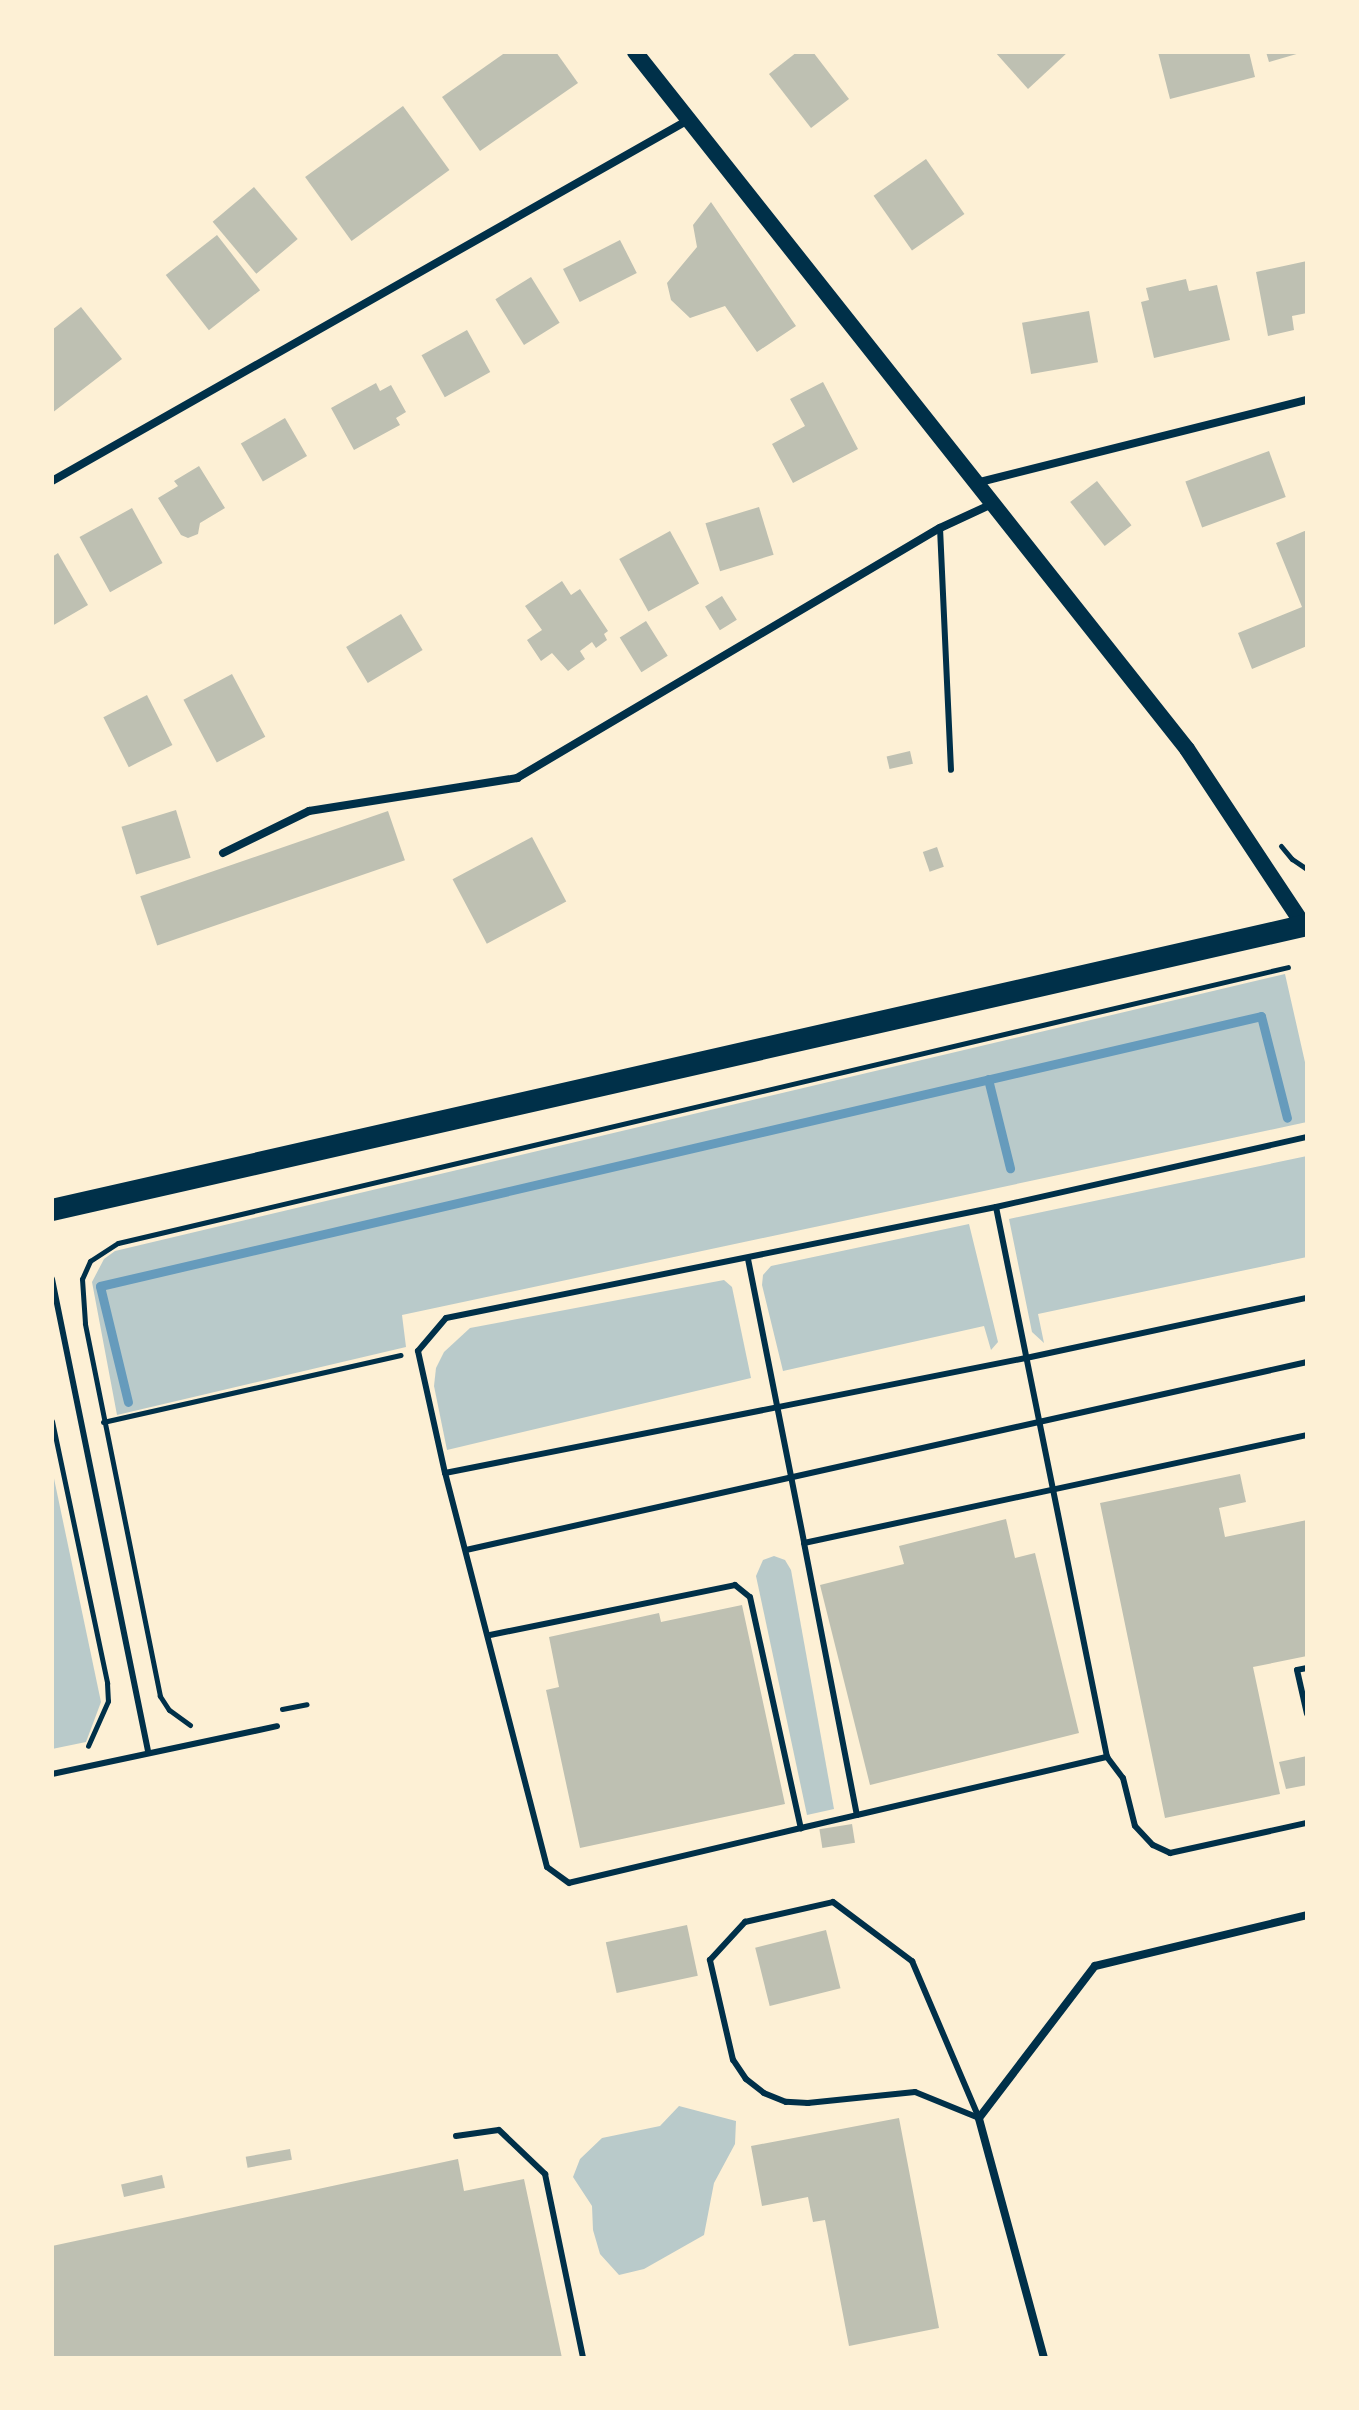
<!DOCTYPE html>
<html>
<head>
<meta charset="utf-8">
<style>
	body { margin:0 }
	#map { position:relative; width:1359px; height:2410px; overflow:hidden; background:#fdf0d5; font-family:"PT Sans",sans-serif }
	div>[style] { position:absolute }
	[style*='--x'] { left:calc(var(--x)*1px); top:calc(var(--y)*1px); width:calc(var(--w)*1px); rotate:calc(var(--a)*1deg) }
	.green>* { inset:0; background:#b9caca }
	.stream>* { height:9px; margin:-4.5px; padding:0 4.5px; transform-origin:4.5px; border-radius:4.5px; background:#669bbc }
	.building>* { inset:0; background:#bec0b2; transform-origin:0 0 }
	.path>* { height:5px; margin:-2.5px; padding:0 2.5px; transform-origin:2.5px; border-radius:2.5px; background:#003049 }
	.service>* { height:6px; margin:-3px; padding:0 3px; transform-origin:3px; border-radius:3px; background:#003049 }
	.minor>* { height:8px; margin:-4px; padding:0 4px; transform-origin:4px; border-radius:4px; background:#003049 }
	.secondary>* { height:16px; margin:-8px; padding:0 8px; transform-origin:8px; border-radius:8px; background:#003049 }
	.trunk>* { height:22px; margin:-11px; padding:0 11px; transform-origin:11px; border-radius:11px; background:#003049 }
	span { translate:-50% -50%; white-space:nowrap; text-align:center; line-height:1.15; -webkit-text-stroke:6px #fdf0d5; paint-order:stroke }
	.frame { position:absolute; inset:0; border:54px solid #fdf0d5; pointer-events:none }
</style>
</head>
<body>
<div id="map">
	<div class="green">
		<div style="clip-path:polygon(1285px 974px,1307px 1071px,1307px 1122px,402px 1315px,406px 1347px,117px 1415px,92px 1282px,104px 1259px,115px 1251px)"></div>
		<div style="clip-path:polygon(1307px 1156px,1307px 1257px,1038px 1314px,1044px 1343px,1032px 1332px,1009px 1219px)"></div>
		<div style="clip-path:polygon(969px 1224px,998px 1342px,991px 1350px,984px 1326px,783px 1371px,762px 1285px,763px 1275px,771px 1266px)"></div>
		<div style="clip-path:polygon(724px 1280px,732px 1287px,751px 1378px,447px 1450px,434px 1386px,436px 1368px,444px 1352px,470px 1328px)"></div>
		<div style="clip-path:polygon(52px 1469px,101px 1702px,86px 1742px,52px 1749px)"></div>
		<div style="clip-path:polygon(774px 1556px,785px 1560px,791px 1570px,834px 1809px,807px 1815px,756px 1576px,763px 1560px)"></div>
		<div style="clip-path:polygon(679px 2106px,736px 2121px,735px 2144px,714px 2183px,704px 2235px,644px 2269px,619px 2275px,600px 2254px,593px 2230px,592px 2206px,573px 2177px,580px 2159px,602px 2138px,660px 2126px)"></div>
	</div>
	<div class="stream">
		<div style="--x:988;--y:1079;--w:92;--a:76.1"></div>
		<div style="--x:128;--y:1402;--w:119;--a:-103.6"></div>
		<div style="--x:100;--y:1286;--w:1192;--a:-13.09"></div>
		<div style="--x:1261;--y:1016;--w:105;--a:75.7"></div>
	</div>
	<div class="building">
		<div style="clip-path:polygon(506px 52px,556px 52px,578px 83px,480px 151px,442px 97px)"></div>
		<div style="clip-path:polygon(797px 52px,813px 52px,849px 99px,811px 128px,769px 74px)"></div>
		<div style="clip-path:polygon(995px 52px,1068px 52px,1028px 89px)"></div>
		<div style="clip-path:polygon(1158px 52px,1249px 52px,1255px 77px,1170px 99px)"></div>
		<div style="clip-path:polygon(1266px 52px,1300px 52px,1300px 53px,1269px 62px)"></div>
		<div style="left:403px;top:106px;width:79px;height:121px;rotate:54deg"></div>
		<div style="left:926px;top:159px;width:67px;height:64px;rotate:55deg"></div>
		<div style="left:254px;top:187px;width:68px;height:54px;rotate:50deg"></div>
		<div style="clip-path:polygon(711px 202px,796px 326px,757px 352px,725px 306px,690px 318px,671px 300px,667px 283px,697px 247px,693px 225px)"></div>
		<div style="left:217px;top:235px;width:70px;height:65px;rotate:52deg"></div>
		<div style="left:620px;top:240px;width:37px;height:64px;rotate:63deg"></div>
		<div style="clip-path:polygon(1307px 261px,1307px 313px,1292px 316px,1294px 330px,1268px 336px,1256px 272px)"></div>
		<div style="left:531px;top:277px;width:54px;height:42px;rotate:58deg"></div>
		<div style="clip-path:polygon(1186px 279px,1189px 291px,1217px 285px,1230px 340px,1154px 358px,1141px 302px,1149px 300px,1146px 288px)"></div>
		<div style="clip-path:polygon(81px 307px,122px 359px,52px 413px,52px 330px)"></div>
		<div style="left:1089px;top:311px;width:52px;height:68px;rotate:80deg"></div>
		<div style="left:467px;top:330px;width:48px;height:52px;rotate:61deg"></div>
		<div style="clip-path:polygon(823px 382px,858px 449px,793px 483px,772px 444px,805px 426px,790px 399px)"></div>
		<div style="clip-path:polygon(376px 383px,380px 391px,391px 385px,406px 412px,396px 418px,400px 425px,354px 450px,331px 408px)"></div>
		<div style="left:285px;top:418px;width:44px;height:51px;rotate:60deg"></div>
		<div style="left:1269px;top:451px;width:49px;height:89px;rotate:70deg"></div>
		<div style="clip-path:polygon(199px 466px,225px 508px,200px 523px,198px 534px,188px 538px,181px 535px,158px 498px,178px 486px,174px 481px)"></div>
		<div style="left:1097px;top:481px;width:56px;height:34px;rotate:52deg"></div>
		<div style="left:759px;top:507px;width:50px;height:56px;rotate:73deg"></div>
		<div style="left:132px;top:508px;width:63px;height:60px;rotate:61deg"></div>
		<div style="clip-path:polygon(1307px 530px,1307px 646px,1252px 669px,1238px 633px,1302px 607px,1276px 543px)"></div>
		<div style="left:670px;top:531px;width:60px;height:58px;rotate:61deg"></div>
		<div style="clip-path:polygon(58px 553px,88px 605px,52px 626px,52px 557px)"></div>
		<div style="clip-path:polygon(562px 581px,571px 595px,580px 589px,608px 631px,604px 634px,607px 640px,596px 648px,592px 642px,580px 651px,585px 659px,568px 671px,552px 653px,541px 661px,527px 640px,542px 630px,525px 606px)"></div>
		<div style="left:722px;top:596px;width:28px;height:20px;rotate:58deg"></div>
		<div style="left:401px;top:614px;width:42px;height:64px;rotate:59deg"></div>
		<div style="left:646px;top:621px;width:41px;height:31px;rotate:58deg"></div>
		<div style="left:232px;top:674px;width:71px;height:55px;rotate:62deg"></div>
		<div style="left:147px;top:695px;width:56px;height:49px;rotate:63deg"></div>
		<div style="left:910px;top:751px;width:13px;height:24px;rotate:77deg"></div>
		<div style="left:176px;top:810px;width:50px;height:57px;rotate:73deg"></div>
		<div style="left:388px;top:811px;width:52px;height:262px;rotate:71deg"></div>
		<div style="left:532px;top:837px;width:73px;height:90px;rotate:62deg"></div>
		<div style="left:937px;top:847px;width:21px;height:15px;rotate:71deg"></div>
		<div style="clip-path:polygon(1240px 1474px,1246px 1502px,1219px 1508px,1225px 1537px,1307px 1520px,1307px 1656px,1253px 1667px,1280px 1794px,1165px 1818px,1100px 1503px)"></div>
		<div style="clip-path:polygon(1006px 1519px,1015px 1558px,1035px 1553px,1079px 1733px,870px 1785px,820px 1585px,904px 1564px,899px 1546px)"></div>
		<div style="clip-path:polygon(742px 1605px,785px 1804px,580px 1848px,546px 1690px,559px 1687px,549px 1637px,659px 1613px,661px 1622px)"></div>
		<div style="clip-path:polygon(1307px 1756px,1307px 1785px,1286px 1789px,1279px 1762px)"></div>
		<div style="left:852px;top:1824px;width:19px;height:33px;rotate:81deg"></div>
		<div style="left:687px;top:1925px;width:52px;height:83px;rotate:78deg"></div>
		<div style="left:826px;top:1930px;width:60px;height:73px;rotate:76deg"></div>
		<div style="clip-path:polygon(899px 2118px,939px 2328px,849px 2346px,825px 2220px,813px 2222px,808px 2197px,762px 2206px,751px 2146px)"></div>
		<div style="left:290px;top:2149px;width:11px;height:45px;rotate:80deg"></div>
		<div style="clip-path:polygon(458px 2159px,464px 2191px,524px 2179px,562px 2358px,52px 2358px,52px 2246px)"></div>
		<div style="left:162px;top:2175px;width:13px;height:42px;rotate:77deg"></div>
	</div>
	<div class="path">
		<div style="--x:1281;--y:846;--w:17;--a:50"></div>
		<div style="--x:1292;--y:859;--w:18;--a:34"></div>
		<div style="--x:52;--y:1421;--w:268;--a:78.1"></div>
		<div style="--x:107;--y:1683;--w:18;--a:87"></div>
		<div style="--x:108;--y:1701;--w:49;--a:114"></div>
		<div style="--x:103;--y:1422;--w:305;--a:-12.7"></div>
		<div style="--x:282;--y:1709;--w:25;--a:-11"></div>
		<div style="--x:190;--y:1725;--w:26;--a:-144"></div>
		<div style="--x:169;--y:1710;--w:17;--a:-123"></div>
		<div style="--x:160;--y:1696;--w:380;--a:-101.4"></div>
		<div style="--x:85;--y:1323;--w:44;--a:-93.9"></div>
		<div style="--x:82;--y:1279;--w:20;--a:-66"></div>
		<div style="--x:90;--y:1261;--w:33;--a:-33"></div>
		<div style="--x:118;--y:1243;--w:1202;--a:-13.27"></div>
	</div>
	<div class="service">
		<div style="--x:940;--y:528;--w:242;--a:87.4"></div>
		<div style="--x:748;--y:1259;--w:289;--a:78.8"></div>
		<div style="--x:804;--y:1543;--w:514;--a:-12.12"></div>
		<div style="--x:52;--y:1279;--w:483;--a:78.5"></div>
		<div style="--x:445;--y:1473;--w:592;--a:-11.2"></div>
		<div style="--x:1026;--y:1358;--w:287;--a:-12.1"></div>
		<div style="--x:804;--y:1543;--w:277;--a:79"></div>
		<div style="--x:857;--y:1815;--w:257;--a:-13.1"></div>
		<div style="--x:1107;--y:1757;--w:561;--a:-101.41"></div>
		<div style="--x:466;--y:1550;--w:862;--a:-12.6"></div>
		<div style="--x:490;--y:1635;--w:250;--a:-11.5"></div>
		<div style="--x:735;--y:1585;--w:19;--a:39"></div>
		<div style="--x:750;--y:1597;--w:237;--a:77.6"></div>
		<div style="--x:801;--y:1828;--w:238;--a:166.7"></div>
		<div style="--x:569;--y:1883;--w:27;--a:-144"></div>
		<div style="--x:547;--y:1867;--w:407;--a:-104.5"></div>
		<div style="--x:445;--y:1473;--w:125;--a:-102.5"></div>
		<div style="--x:418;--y:1351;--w:43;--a:-49.7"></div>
		<div style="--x:446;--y:1318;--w:561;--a:-11.41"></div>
		<div style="--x:996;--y:1207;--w:319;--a:-12.7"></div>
		<div style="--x:1307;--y:1668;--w:10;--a:169"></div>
		<div style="--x:1297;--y:1670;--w:45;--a:77.2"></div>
		<div style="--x:1107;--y:1757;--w:26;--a:53"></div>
		<div style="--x:1123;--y:1778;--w:49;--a:76"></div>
		<div style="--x:1135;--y:1826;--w:26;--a:47"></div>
		<div style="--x:1153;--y:1845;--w:19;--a:25"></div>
		<div style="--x:1170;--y:1853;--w:140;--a:-12.4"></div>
		<div style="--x:52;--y:1774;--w:230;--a:-12"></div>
		<div style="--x:801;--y:1828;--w:57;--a:-13.1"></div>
		<div style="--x:833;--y:1902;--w:99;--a:36.8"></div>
		<div style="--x:912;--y:1961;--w:171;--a:66.9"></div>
		<div style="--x:979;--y:2118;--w:69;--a:-157.9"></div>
		<div style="--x:915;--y:2092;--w:108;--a:174.1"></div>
		<div style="--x:808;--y:2103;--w:22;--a:-177"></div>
		<div style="--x:786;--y:2102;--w:24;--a:-158"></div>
		<div style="--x:764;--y:2093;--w:23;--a:-142"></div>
		<div style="--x:746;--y:2079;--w:23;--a:-124"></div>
		<div style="--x:733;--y:2060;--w:103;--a:-103"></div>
		<div style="--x:710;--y:1960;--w:52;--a:-47.4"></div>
		<div style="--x:745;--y:1922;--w:90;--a:-12.8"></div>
		<div style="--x:456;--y:2136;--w:43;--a:-7.9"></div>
		<div style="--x:499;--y:2130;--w:64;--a:43.7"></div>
		<div style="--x:545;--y:2174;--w:188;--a:78.3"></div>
	</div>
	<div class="minor">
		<div style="--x:52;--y:481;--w:731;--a:-29.58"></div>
		<div style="--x:976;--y:483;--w:341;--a:-14.1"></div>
		<div style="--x:223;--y:853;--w:96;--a:-26"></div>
		<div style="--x:309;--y:811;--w:211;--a:-9"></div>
		<div style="--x:517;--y:778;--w:491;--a:-30.6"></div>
		<div style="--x:940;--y:528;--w:57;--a:-24.8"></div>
		<div style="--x:1044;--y:2358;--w:249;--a:-105.2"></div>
		<div style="--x:979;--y:2118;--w:191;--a:-52.7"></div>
		<div style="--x:1095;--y:1966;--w:218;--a:-13.5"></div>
	</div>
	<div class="secondary">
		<div style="--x:635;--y:52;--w:889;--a:51.62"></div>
		<div style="--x:1187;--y:749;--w:212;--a:56.5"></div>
	</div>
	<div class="trunk">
		<div style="--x:52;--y:1210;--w:1287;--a:-12.79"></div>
	</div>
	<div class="frame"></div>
</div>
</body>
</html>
